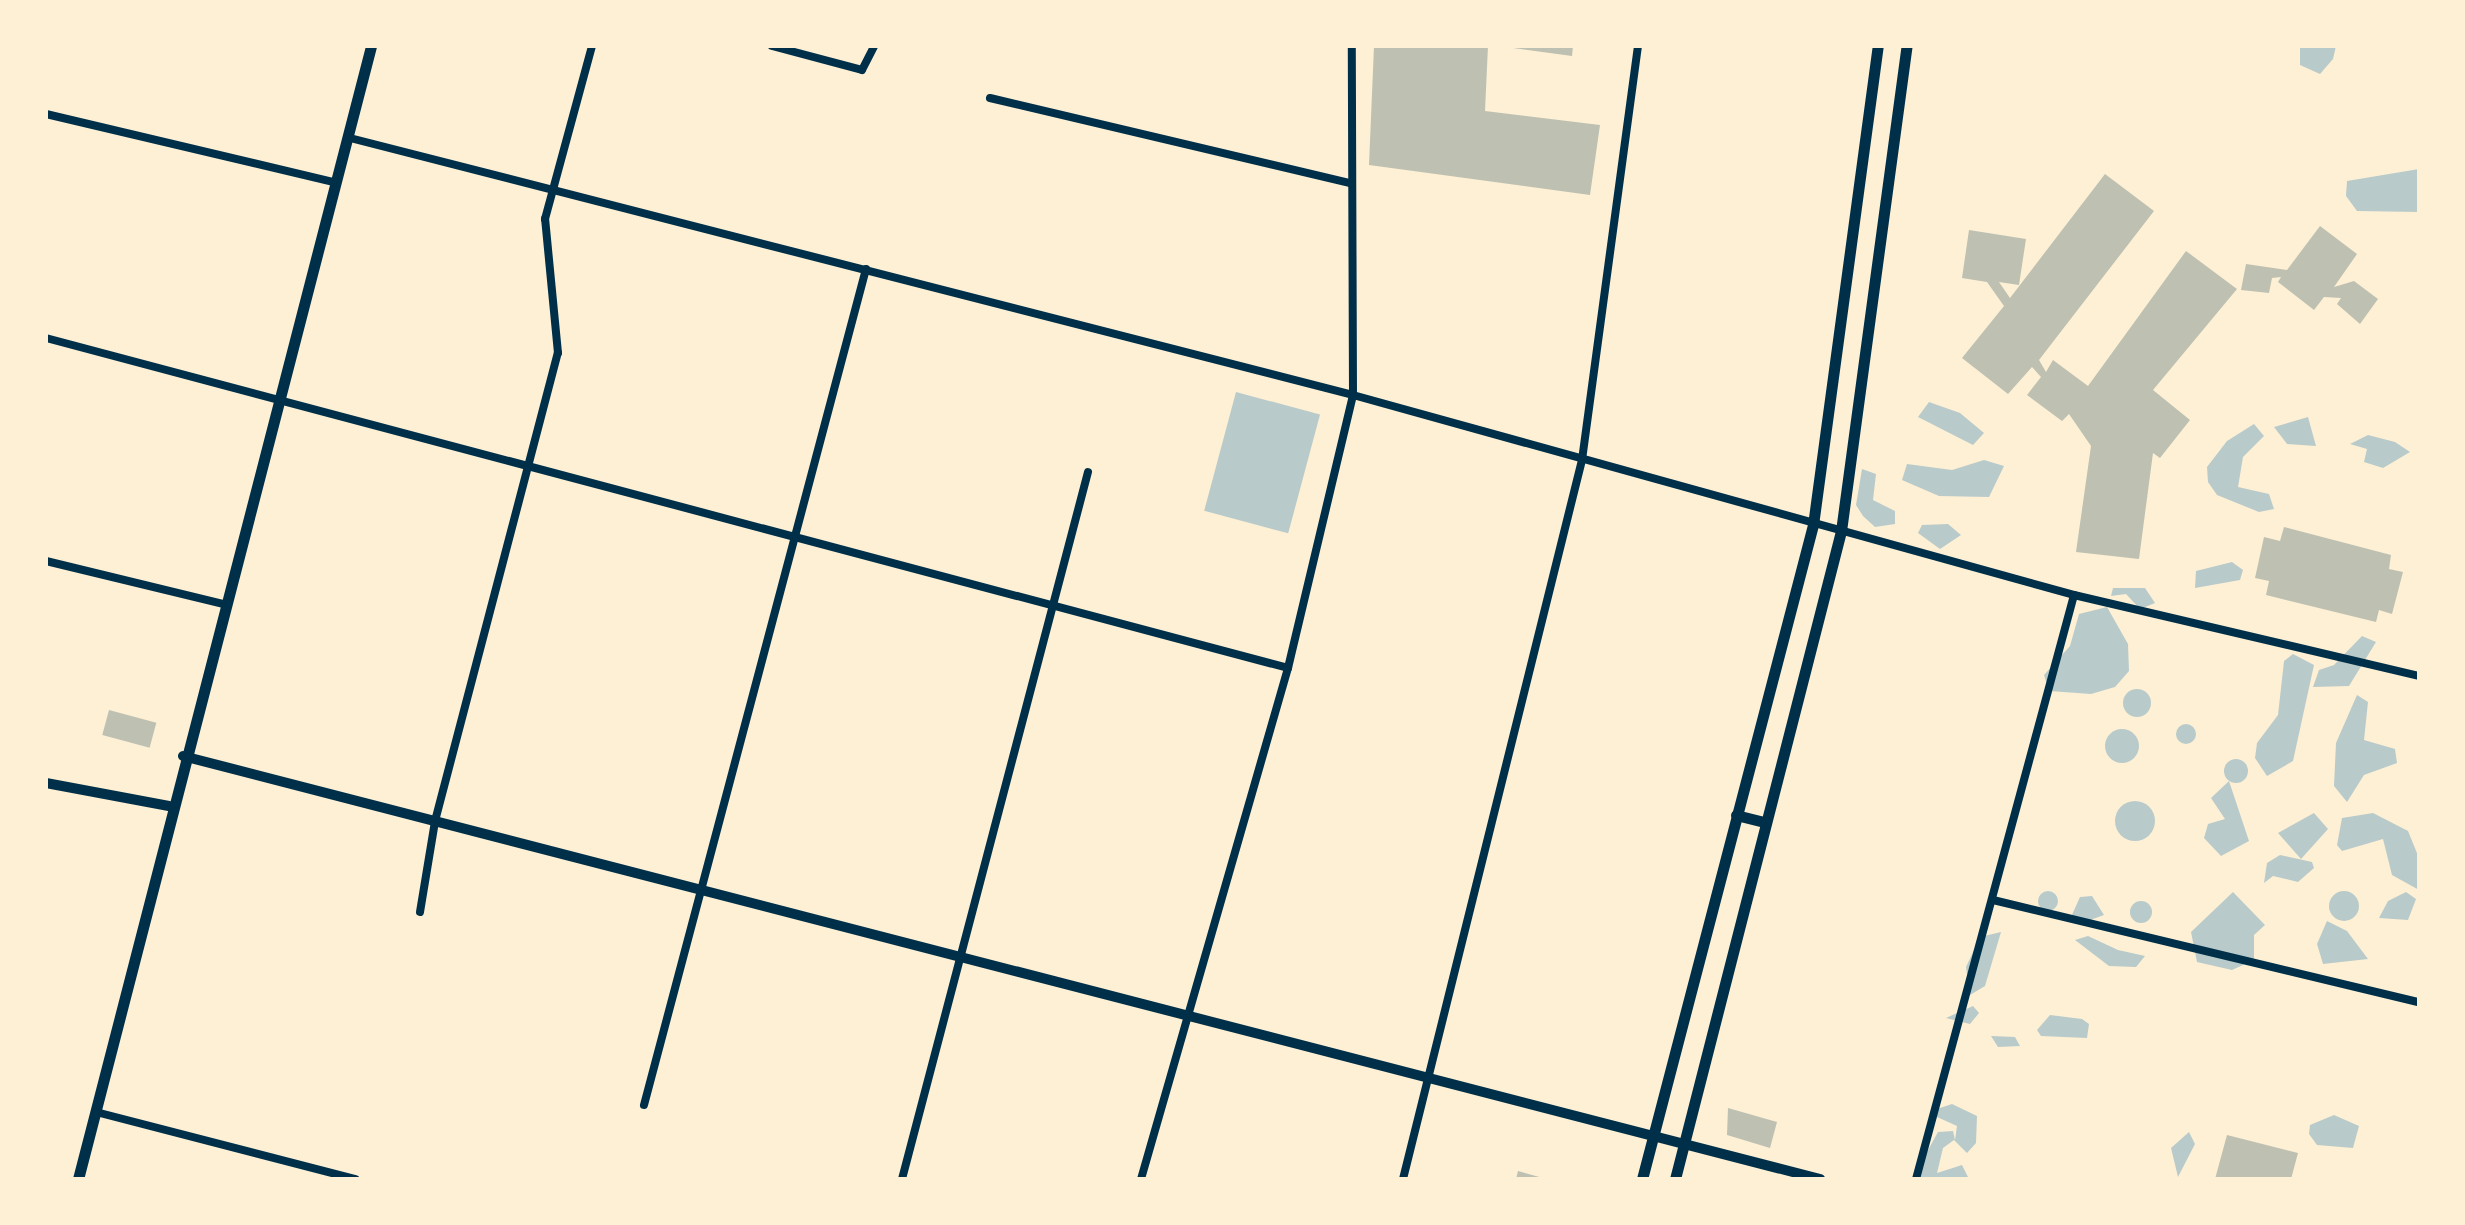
<!DOCTYPE html>
<html>
<head>
<meta charset="utf-8">
<style>
	body { margin:0 }
	#map { position:relative; width:2465px; height:1225px; overflow:hidden; background:#fdf0d5; font-family:"Exo 2",sans-serif }
	div>[style] { position:absolute }
	[style*='--x'] { left:calc(var(--x)*1px); top:calc(var(--y)*1px); width:calc(var(--w)*1px); rotate:calc(var(--a)*1deg) }
	.green>* { inset:0; background:#b9caca; transform-origin:0 0 }
	.round { border-radius:50% }
	.building>* { inset:0; background:#bec0b2; transform-origin:0 0 }
	.minor>* { height:8px; margin:-4px; padding:0 4px; transform-origin:4px; border-radius:4px; background:#003049 }
	.tertiary>* { height:10px; margin:-5px; padding:0 5px; transform-origin:5px; border-radius:5px; background:#003049 }
	.secondary>* { height:11px; margin:-5.5px; padding:0 5.5px; transform-origin:5.5px; border-radius:5.5px; background:#003049 }
	span { translate:-50% -50%; white-space:nowrap; text-align:center; line-height:1.15; -webkit-text-stroke:8px #fdf0d5; paint-order:stroke }
	.frame { position:absolute; inset:0; border:48px solid #fdf0d5; pointer-events:none }
</style>
</head>
<body>
<div id="map">
	<div class="green">
		<div style="clip-path:polygon(2300px 46px,2336px 46px,2333px 59px,2320px 74px,2300px 65px)"></div>
		<div style="clip-path:polygon(2419px 169px,2419px 212px,2357px 211px,2346px 196px,2347px 181px)"></div>
		<div style="left:1236px;top:392px;width:87px;height:123px;rotate:15deg"></div>
		<div style="clip-path:polygon(1929px 402px,1960px 413px,1984px 433px,1973px 445px,1918px 417px)"></div>
		<div style="clip-path:polygon(2308px 417px,2316px 446px,2287px 444px,2274px 427px)"></div>
		<div style="clip-path:polygon(2254px 424px,2264px 436px,2243px 457px,2238px 487px,2269px 494px,2274px 509px,2259px 512px,2217px 495px,2208px 482px,2207px 467px,2227px 441px)"></div>
		<div style="clip-path:polygon(2368px 435px,2395px 442px,2410px 452px,2383px 468px,2364px 462px,2367px 449px,2350px 444px)"></div>
		<div style="clip-path:polygon(1984px 460px,2004px 466px,1989px 497px,1939px 496px,1902px 480px,1907px 464px,1952px 470px)"></div>
		<div style="clip-path:polygon(1862px 469px,1876px 474px,1873px 500px,1895px 511px,1895px 524px,1875px 527px,1863px 516px,1856px 505px)"></div>
		<div style="clip-path:polygon(1948px 524px,1961px 535px,1940px 549px,1918px 533px,1922px 525px)"></div>
		<div style="clip-path:polygon(2232px 562px,2243px 570px,2240px 580px,2195px 588px,2196px 571px)"></div>
		<div style="clip-path:polygon(2113px 588px,2145px 588px,2155px 603px,2140px 609px,2126px 594px,2111px 596px)"></div>
		<div style="clip-path:polygon(2107px 607px,2128px 644px,2129px 671px,2115px 687px,2091px 694px,2049px 691px,2044px 675px,2070px 646px,2079px 614px)"></div>
		<div style="clip-path:polygon(2362px 636px,2376px 642px,2349px 686px,2313px 687px,2319px 670px,2334px 665px)"></div>
		<div style="clip-path:polygon(2293px 654px,2314px 665px,2293px 761px,2267px 776px,2255px 758px,2257px 743px,2278px 715px,2284px 661px)"></div>
		<div class="round" style="left:2123px;top:689px;width:28px;height:28px"></div>
		<div style="clip-path:polygon(2357px 695px,2368px 702px,2364px 740px,2395px 749px,2397px 763px,2364px 775px,2347px 802px,2334px 786px,2336px 743px)"></div>
		<div class="round" style="left:2176px;top:724px;width:20px;height:20px"></div>
		<div class="round" style="left:2105px;top:729px;width:34px;height:34px"></div>
		<div class="round" style="left:2224px;top:759px;width:24px;height:24px"></div>
		<div style="clip-path:polygon(2229px 781px,2249px 841px,2221px 856px,2204px 838px,2208px 824px,2225px 819px,2211px 798px)"></div>
		<div class="round" style="left:2115px;top:801px;width:40px;height:40px"></div>
		<div style="clip-path:polygon(2314px 813px,2328px 829px,2301px 859px,2278px 833px)"></div>
		<div style="clip-path:polygon(2373px 813px,2408px 831px,2419px 858px,2419px 890px,2392px 875px,2383px 839px,2342px 851px,2337px 845px,2342px 818px)"></div>
		<div style="clip-path:polygon(2280px 855px,2312px 862px,2314px 868px,2298px 882px,2273px 876px,2264px 883px,2267px 863px)"></div>
		<div class="round" style="left:2038px;top:891px;width:20px;height:20px"></div>
		<div class="round" style="left:2329px;top:891px;width:30px;height:30px"></div>
		<div style="clip-path:polygon(2233px 892px,2265px 925px,2254px 935px,2254px 960px,2232px 970px,2197px 962px,2191px 932px)"></div>
		<div style="clip-path:polygon(2406px 892px,2416px 899px,2408px 920px,2379px 918px,2388px 901px)"></div>
		<div style="clip-path:polygon(2092px 896px,2104px 915px,2082px 923px,2071px 917px,2080px 897px)"></div>
		<div class="round" style="left:2130px;top:901px;width:22px;height:22px"></div>
		<div style="clip-path:polygon(2327px 921px,2347px 931px,2368px 959px,2323px 964px,2317px 944px)"></div>
		<div style="clip-path:polygon(2001px 932px,1985px 986px,1970px 995px,1966px 967px,1980px 937px)"></div>
		<div style="clip-path:polygon(2088px 936px,2118px 950px,2145px 956px,2136px 967px,2109px 966px,2075px 940px)"></div>
		<div style="clip-path:polygon(1973px 1006px,1979px 1013px,1970px 1024px,1946px 1018px)"></div>
		<div style="clip-path:polygon(2050px 1015px,2082px 1019px,2089px 1024px,2087px 1038px,2041px 1036px,2037px 1030px)"></div>
		<div style="clip-path:polygon(1991px 1036px,2015px 1037px,2020px 1046px,1998px 1047px)"></div>
		<div style="clip-path:polygon(1952px 1104px,1977px 1116px,1976px 1143px,1967px 1153px,1954px 1140px,1943px 1148px,1937px 1173px,1962px 1165px,1969px 1179px,1912px 1179px,1938px 1132px,1953px 1131px,1955px 1140px,1957px 1126px,1937px 1117px,1937px 1109px)"></div>
		<div style="clip-path:polygon(2334px 1115px,2359px 1126px,2353px 1148px,2317px 1145px,2309px 1134px,2310px 1125px)"></div>
		<div style="clip-path:polygon(2189px 1132px,2195px 1144px,2178px 1177px,2171px 1148px)"></div>
	</div>
	<div class="building">
		<div style="clip-path:polygon(1374px 46px,1488px 46px,1485px 111px,1600px 125px,1590px 195px,1369px 165px)"></div>
		<div style="clip-path:polygon(1513px 46px,1573px 46px,1572px 56px,1513px 48px)"></div>
		<div style="clip-path:polygon(2105px 174px,2154px 211px,2039px 360px,2046px 372px,2053px 360px,2088px 386px,2186px 251px,2237px 289px,2153px 390px,2190px 420px,2160px 458px,2153px 453px,2139px 559px,2076px 552px,2091px 446px,2069px 414px,2062px 421px,2027px 395px,2041px 377px,2032px 367px,2008px 394px,1962px 358px,2004px 306px,1987px 282px,1962px 278px,1969px 230px,2026px 239px,2019px 285px,1999px 282px,2010px 298px)"></div>
		<div style="clip-path:polygon(2320px 226px,2357px 254px,2334px 287px,2354px 281px,2378px 299px,2360px 324px,2337px 304px,2341px 298px,2324px 297px,2314px 310px,2278px 282px,2281px 277px,2272px 278px,2269px 293px,2241px 290px,2246px 264px,2287px 270px)"></div>
		<div style="clip-path:polygon(2284px 527px,2391px 555px,2389px 569px,2403px 572px,2392px 614px,2379px 610px,2376px 622px,2266px 595px,2269px 581px,2255px 578px,2264px 537px,2280px 541px)"></div>
		<div style="left:109px;top:710px;width:49px;height:26px;rotate:15deg"></div>
		<div style="clip-path:polygon(1728px 1108px,1777px 1122px,1770px 1148px,1727px 1135px)"></div>
		<div style="clip-path:polygon(2227px 1135px,2298px 1153px,2291px 1179px,2215px 1179px)"></div>
		<div style="clip-path:polygon(1518px 1171px,1543px 1178px,1543px 1179px,1516px 1179px)"></div>
	</div>
	<div class="minor">
		<div style="--x:772;--y:46;--w:93;--a:14.9"></div>
		<div style="--x:862;--y:70;--w:27;--a:-63"></div>
		<div style="--x:990;--y:98;--w:369;--a:13.3"></div>
		<div style="--x:46;--y:114;--w:299;--a:13.3"></div>
		<div style="--x:350;--y:138;--w:1035;--a:14.37"></div>
		<div style="--x:1353;--y:395;--w:748;--a:15.5"></div>
		<div style="--x:2074;--y:595;--w:354;--a:13.2"></div>
		<div style="--x:46;--y:338;--w:1285;--a:14.88"></div>
		<div style="--x:46;--y:561;--w:183;--a:13.6"></div>
		<div style="--x:1993;--y:900;--w:438;--a:13.5"></div>
		<div style="--x:420;--y:912;--w:92;--a:-80.6"></div>
		<div style="--x:435;--y:821;--w:484;--a:-75.3"></div>
		<div style="--x:558;--y:353;--w:135;--a:-95.5"></div>
		<div style="--x:545;--y:219;--w:179;--a:-74.8"></div>
		<div style="--x:644;--y:1105;--w:865;--a:-75.13"></div>
		<div style="--x:96;--y:1112;--w:268;--a:14.5"></div>
		<div style="--x:902;--y:1179;--w:731;--a:-75.26"></div>
		<div style="--x:1141;--y:1179;--w:532;--a:-73.95"></div>
		<div style="--x:1288;--y:668;--w:281;--a:-76.6"></div>
		<div style="--x:1353;--y:395;--w:349;--a:-90.2"></div>
		<div style="--x:1403;--y:1179;--w:741;--a:-76.02"></div>
		<div style="--x:1582;--y:460;--w:418;--a:-82.3"></div>
		<div style="--x:1916;--y:1179;--w:605;--a:-74.86"></div>
	</div>
	<div class="tertiary">
		<div style="--x:183;--y:756;--w:1691;--a:14.49"></div>
		<div style="--x:46;--y:783;--w:125;--a:10.6"></div>
	</div>
	<div class="secondary">
		<div style="--x:1736;--y:815;--w:30;--a:14"></div>
		<div style="--x:78;--y:1179;--w:1170;--a:-75.5"></div>
		<div style="--x:1642;--y:1179;--w:676;--a:-75.35"></div>
		<div style="--x:1813;--y:525;--w:483;--a:-82.3"></div>
		<div style="--x:1675;--y:1179;--w:669;--a:-75.63"></div>
		<div style="--x:1841;--y:531;--w:489;--a:-82.3"></div>
	</div>
	<div class="frame"></div>
</div>
</body>
</html>
